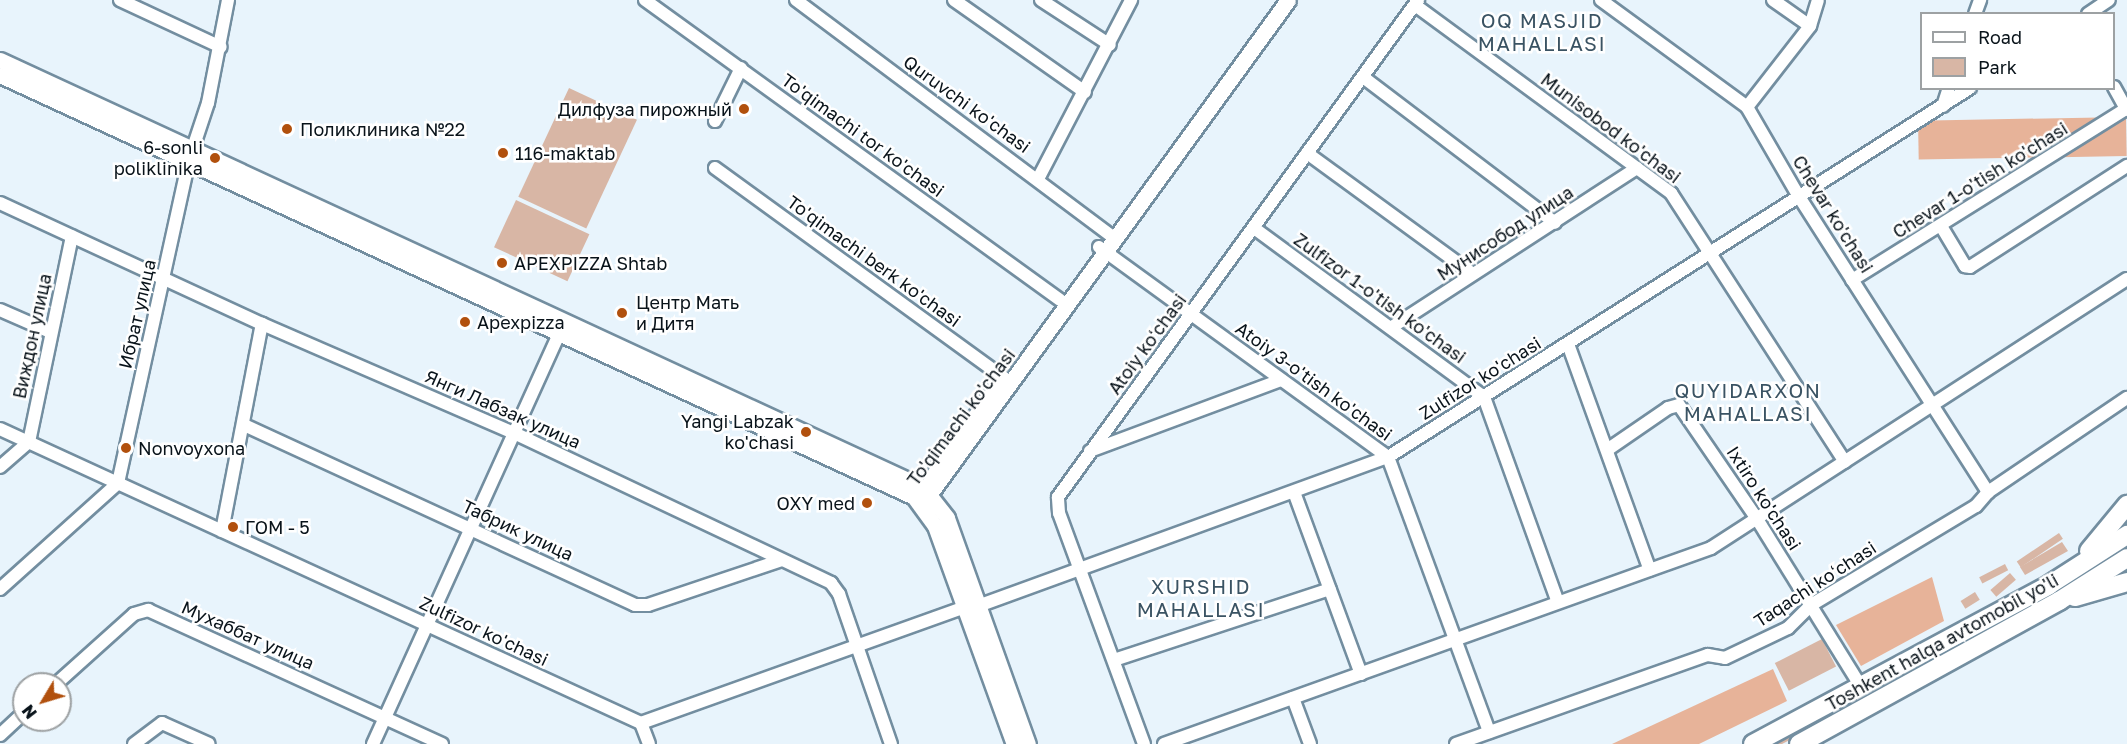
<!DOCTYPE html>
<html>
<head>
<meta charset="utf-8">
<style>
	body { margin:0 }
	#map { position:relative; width:2127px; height:744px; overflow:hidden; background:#e8f4fc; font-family:"Golos Text",sans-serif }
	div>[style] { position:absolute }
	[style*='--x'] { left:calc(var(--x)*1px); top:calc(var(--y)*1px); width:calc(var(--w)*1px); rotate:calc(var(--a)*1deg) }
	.green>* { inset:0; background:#d8b6a5; transform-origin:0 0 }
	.forest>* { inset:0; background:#e7b399; transform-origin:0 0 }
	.roads { filter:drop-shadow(2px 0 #738ea0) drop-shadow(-2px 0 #738ea0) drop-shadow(0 2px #738ea0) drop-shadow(0 -2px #738ea0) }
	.minor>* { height:12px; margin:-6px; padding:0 6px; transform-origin:6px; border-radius:6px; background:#fff }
	.major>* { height:15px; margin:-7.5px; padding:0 7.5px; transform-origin:7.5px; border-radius:7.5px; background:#fff }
	.highway>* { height:18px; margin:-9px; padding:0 9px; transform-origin:9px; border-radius:9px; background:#fff }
	.dots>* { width:16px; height:16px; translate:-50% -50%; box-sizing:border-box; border:3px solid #fff; border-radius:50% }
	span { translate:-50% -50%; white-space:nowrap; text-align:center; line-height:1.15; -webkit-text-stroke:5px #fff; paint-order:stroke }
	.street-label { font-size:18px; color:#09131a }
	.poi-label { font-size:18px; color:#09131a }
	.right { translate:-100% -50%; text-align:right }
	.left { translate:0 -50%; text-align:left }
	.neighbourhood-label { font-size:20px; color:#3a5363; letter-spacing:1.5px }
	.legend { position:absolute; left:1920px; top:12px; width:195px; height:78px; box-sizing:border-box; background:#fff; border:2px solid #9da1a3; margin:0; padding:8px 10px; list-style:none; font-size:18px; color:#09131a }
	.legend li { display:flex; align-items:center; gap:12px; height:30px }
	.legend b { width:30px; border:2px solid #9da1a3 }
	.north { position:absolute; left:12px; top:672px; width:60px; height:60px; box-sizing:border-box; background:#fff; border:2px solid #9da1a3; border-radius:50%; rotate:232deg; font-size:16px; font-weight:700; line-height:24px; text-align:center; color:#09131a }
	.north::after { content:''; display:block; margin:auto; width:21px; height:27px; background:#b1500d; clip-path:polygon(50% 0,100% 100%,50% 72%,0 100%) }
</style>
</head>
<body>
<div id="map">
	<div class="green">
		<div style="left:569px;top:88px;width:75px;height:120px;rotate:25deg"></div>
		<div style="left:516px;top:200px;width:81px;height:52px;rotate:25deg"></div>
		<div style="left:2059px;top:533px;width:7px;height:51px;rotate:56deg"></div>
		<div style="clip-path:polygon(2062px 542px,2068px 551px,2025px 575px,2020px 567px)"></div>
		<div style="clip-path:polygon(2127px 545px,2127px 551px,2079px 581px,1858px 705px,1782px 744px,1769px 744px,2008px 617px)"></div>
		<div style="left:2005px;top:564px;width:7px;height:29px;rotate:63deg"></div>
		<div style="left:2010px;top:573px;width:9px;height:26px;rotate:49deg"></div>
		<div style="left:1975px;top:592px;width:9px;height:17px;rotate:58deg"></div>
		<div style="left:1822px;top:639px;width:31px;height:53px;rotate:63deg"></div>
	</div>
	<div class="forest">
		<div style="left:2126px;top:117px;width:39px;height:208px;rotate:89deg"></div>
		<div style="clip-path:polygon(1932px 577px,1944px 621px,1861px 666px,1836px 625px)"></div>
		<div style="clip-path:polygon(1773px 669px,1787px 701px,1699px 744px,1612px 744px)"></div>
	</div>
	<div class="roads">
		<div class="minor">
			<div style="--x:120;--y:0;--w:111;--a:25"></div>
			<div style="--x:645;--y:0;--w:512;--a:35.86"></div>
			<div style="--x:796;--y:0;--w:399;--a:36.8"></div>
			<div style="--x:954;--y:0;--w:160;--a:35.1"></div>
			<div style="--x:1041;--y:0;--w:82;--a:33.1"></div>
			<div style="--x:1601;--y:0;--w:181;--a:36.2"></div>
			<div style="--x:1747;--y:107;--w:102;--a:59.9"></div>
			<div style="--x:1798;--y:195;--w:353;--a:57.4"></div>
			<div style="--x:1773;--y:0;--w:45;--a:35.1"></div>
			<div style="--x:1415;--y:5;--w:318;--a:36.3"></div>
			<div style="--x:1671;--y:193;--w:320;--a:57.1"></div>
			<div style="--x:1975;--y:14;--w:15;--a:-70"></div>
			<div style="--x:2088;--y:14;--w:25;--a:-34"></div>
			<div style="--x:1363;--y:77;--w:241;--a:37.2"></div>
			<div style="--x:2114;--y:87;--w:26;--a:61"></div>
			<div style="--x:1943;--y:106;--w:19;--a:-72"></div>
			<div style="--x:1747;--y:107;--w:103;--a:-52.1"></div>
			<div style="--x:1810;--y:26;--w:27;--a:-73"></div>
			<div style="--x:715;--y:121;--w:59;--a:-63.9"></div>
			<div style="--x:193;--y:148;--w:47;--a:-71.6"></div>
			<div style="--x:208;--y:103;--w:105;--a:-79"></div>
			<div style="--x:1307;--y:153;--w:205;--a:36.1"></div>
			<div style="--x:715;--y:168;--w:367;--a:36"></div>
			<div style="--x:1038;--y:179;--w:202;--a:-62.5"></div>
			<div style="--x:0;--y:203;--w:289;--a:24.8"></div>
			<div style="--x:262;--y:324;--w:272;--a:23.4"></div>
			<div style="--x:512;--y:432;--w:353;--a:25.3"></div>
			<div style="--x:831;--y:583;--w:14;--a:54"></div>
			<div style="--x:839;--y:594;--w:159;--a:70.9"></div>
			<div style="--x:1941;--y:226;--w:47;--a:59"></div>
			<div style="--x:1965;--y:266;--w:5;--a:11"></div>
			<div style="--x:1970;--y:267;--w:187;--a:-32.8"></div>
			<div style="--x:1254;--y:228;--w:285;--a:36.3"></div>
			<div style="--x:1484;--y:397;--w:218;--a:70.2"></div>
			<div style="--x:1099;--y:247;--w:357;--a:36"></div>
			<div style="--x:1388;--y:457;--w:293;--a:69.8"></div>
			<div style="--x:1852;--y:280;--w:323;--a:-32"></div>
			<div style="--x:0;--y:310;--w:55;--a:23.7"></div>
			<div style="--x:1392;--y:327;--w:292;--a:-33"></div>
			<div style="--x:1568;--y:344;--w:240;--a:70.1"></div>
			<div style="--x:244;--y:425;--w:430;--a:24.7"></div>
			<div style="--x:635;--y:605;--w:13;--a:0"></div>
			<div style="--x:648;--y:605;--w:141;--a:-18.6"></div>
			<div style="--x:0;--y:429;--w:705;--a:24.64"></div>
			<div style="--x:641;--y:723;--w:344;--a:-19.7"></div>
			<div style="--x:1607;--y:450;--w:74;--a:-34.5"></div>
			<div style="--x:1668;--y:408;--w:11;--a:-15"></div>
			<div style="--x:1679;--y:405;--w:138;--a:55.6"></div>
			<div style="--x:1757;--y:519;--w:198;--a:58.2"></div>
			<div style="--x:1090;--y:451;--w:204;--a:-20.4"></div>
			<div style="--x:0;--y:467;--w:38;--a:-41"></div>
			<div style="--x:29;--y:442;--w:210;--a:-78.2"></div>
			<div style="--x:1294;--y:492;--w:194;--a:69.8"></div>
			<div style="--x:222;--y:531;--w:211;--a:-79.1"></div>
			<div style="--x:0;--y:589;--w:159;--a:-41.9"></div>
			<div style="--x:118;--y:483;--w:330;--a:-77.6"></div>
			<div style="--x:978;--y:606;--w:436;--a:-20"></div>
			<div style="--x:1388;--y:457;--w:689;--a:-32.38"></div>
			<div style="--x:1114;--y:660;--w:227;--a:-18.2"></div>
			<div style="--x:56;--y:684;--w:105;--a:-41.9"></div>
			<div style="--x:134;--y:614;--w:15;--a:-16"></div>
			<div style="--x:148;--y:610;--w:323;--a:24.5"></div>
			<div style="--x:1293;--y:698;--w:49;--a:69.7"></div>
			<div style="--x:641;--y:723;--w:22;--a:69"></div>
			<div style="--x:0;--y:735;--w:33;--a:-43"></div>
			<div style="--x:134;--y:744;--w:35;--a:-37"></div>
			<div style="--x:162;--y:723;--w:51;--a:24.1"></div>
			<div style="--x:373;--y:744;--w:458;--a:-65.6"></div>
			<div style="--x:1144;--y:744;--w:246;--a:-110.2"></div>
			<div style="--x:1059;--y:513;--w:16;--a:-94"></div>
			<div style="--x:1058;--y:497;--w:614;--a:-54.08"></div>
			<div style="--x:1164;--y:744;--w:581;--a:-19.71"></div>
			<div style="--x:1711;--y:548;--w:495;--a:-32.9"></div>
			<div style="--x:1456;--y:744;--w:267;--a:-19.5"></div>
			<div style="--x:1708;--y:655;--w:17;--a:10"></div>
			<div style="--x:1725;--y:658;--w:70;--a:-25.5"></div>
			<div style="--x:1788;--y:628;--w:33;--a:-45"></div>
			<div style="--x:1811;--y:605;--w:192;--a:-31"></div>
			<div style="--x:1976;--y:506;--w:18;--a:-49"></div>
			<div style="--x:1988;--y:492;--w:168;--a:-34.1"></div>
		</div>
		<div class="major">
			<div style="--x:0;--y:60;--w:1017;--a:24.83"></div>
			<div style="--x:923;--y:487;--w:39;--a:52"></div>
			<div style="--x:947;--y:518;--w:240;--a:70.3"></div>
			<div style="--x:0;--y:75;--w:1007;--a:24.78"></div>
			<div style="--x:914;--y:497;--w:36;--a:54"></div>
			<div style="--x:935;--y:526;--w:232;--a:70.1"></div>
			<div style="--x:922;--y:498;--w:35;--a:-63"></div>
			<div style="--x:938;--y:467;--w:100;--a:-53.9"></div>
			<div style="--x:926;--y:499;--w:616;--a:-54.04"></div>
		</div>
		<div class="highway">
			<div style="--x:2089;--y:551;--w:60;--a:-50.4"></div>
			<div style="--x:2075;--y:597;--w:54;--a:-16.1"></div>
			<div style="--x:1753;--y:744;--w:336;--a:-28.2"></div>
			<div style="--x:2049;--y:585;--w:93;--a:-32.7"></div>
			<div style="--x:1799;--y:744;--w:297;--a:-28.8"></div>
			<div style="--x:2059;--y:601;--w:80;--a:-32.3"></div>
		</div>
	</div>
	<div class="dots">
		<div style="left:744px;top:109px;background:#b1500d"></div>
		<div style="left:287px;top:129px;background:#b1500d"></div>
		<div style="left:503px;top:153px;background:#b1500d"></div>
		<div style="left:215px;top:158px;background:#b1500d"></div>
		<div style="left:502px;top:263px;background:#b1500d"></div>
		<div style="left:622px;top:313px;background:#b1500d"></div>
		<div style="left:465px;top:322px;background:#b1500d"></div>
		<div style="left:806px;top:432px;background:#b1500d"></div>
		<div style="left:126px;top:448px;background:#b1500d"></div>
		<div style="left:867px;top:503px;background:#b1500d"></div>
		<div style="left:233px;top:527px;background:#b1500d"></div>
	</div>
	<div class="street-label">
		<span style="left:967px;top:104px;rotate:36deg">Quruvchi ko'chasi</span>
		<span style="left:1611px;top:128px;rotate:37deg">Munisobod ko'chasi</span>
		<span style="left:863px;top:135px;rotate:36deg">To'qimachi tor ko'chasi</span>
		<span style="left:1980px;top:180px;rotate:-32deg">Chevar 1-o'tish ko'chasi</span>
		<span style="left:1833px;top:214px;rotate:58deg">Chevar ko'chasi</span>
		<span style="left:1505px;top:233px;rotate:-33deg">Мунисобод улица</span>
		<span style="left:874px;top:261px;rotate:36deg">To'qimachi berk ko'chasi</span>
		<span style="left:1380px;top:298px;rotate:36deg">Zulfizor 1-o'tish ko'chasi</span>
		<span style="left:137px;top:314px;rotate:-77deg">Ибрат улица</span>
		<span style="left:32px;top:336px;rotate:-78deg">Виждон улица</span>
		<span style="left:1147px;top:344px;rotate:-54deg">Atoiy koʻchasi</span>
		<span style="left:1480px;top:378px;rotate:-32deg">Zulfizor ko'chasi</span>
		<span style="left:1314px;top:381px;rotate:36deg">Atoiy 3-o'tish ko'chasi</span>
		<span style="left:503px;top:409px;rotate:24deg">Янги Лабзак улица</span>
		<span style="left:961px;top:417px;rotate:-53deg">To'qimachi ko'chasi</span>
		<span style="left:1764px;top:498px;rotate:57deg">Ixtiro ko'chasi</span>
		<span style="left:518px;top:530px;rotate:25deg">Табрик улица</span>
		<span style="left:1815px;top:584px;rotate:-33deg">Taqachi koʻchasi</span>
		<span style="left:484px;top:631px;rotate:25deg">Zulfizor ko'chasi</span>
		<span style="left:248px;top:635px;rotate:24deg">Мухаббат улица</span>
		<span style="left:1942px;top:642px;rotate:-29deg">Toshkent halqa avtomobil yo'li</span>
	</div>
	<div class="poi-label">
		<span class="right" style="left:732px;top:109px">Дилфуза пирожный</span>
		<span class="left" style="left:300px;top:129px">Поликлиника №22</span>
		<span class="right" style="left:203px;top:158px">6-sonli<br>poliklinika</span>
		<span class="left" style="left:515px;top:153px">116-maktab</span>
		<span class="left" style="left:514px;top:263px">APEXPIZZA Shtab</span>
		<span class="left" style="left:636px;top:313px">Центр Мать<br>и Дитя</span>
		<span class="left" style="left:477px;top:322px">Apexpizza</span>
		<span class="right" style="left:794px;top:432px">Yangi Labzak<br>ko'chasi</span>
		<span class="left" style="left:138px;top:448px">Nonvoyxona</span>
		<span class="right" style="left:855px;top:503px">OXY med</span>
		<span class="left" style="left:245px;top:527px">ГОМ - 5</span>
	</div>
	<div class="neighbourhood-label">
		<span style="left:1542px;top:32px">OQ MASJID<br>MAHALLASI</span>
		<span style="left:1748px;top:402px">QUYIDARXON<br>MAHALLASI</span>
		<span style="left:1201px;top:598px">XURSHID<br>MAHALLASI</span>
	</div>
	<ul class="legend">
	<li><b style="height:8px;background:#fff"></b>Road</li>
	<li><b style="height:16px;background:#d8b6a5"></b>Park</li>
	</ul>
	<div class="north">N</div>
</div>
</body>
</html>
